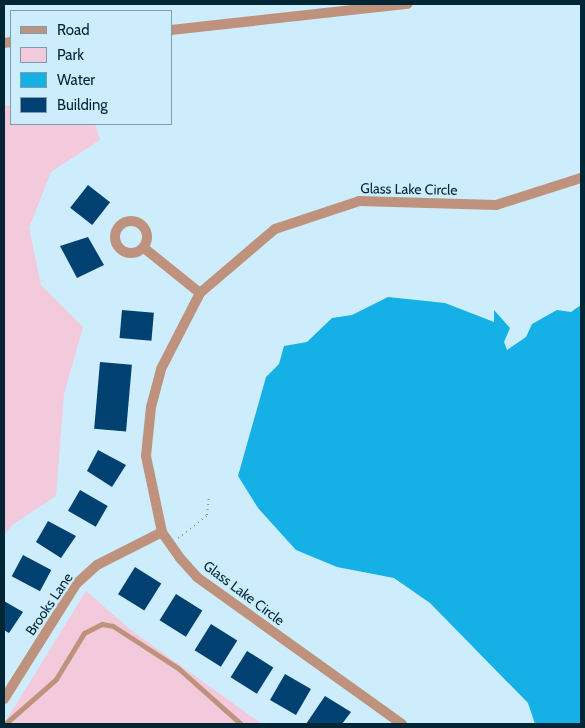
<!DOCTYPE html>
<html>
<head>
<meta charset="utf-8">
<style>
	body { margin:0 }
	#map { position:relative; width:585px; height:728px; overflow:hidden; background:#cdedfd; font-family:Cabin,sans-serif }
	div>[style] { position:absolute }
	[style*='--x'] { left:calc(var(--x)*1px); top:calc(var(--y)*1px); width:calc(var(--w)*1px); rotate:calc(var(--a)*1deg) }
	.green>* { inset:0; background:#f3c9dc }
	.water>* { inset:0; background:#15b0e5 }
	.building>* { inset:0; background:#014171; transform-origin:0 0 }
	.path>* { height:2px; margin-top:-1px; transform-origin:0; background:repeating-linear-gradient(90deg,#7d9faf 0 1px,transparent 0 5px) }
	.lane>* { height:5px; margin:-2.5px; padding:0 2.5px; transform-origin:2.5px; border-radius:2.5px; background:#be927c }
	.street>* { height:10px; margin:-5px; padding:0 5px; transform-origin:5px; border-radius:5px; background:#be927c }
	.street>.ring { margin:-5px; padding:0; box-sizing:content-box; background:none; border:10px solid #be927c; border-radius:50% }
	span { translate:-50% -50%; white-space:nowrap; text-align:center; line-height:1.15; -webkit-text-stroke:5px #cdedfd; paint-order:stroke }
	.street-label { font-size:14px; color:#002635 }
	.frame { position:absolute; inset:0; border:5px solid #002635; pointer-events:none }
	.legend { position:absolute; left:10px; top:10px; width:162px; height:115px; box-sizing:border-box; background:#cdedfd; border:1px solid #7b9dad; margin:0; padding:6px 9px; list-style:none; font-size:15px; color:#002635 }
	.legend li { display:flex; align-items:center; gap:10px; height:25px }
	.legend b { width:25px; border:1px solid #7b9dad }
</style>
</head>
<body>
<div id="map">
	<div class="green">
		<div style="clip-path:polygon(11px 105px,11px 124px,95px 124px,100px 140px,51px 172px,29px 228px,41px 285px,83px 327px,64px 394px,56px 496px,12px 525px,4px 536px,4px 106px)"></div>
		<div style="clip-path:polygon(86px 591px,131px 630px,262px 724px,4px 724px)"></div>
	</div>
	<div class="water">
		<div style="clip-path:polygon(388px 297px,445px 303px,494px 322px,494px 310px,510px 328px,504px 342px,507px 350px,526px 337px,532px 324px,557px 310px,571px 312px,581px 305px,581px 724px,535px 724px,528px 703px,430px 603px,394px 578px,337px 567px,296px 550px,258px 508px,238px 476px,266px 377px,279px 364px,284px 346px,307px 342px,332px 318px,352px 315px)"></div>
	</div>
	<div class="building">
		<div style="left:88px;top:185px;width:28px;height:29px;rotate:38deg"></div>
		<div style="clip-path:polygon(88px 237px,104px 265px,77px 278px,60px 246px)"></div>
		<div style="left:122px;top:310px;width:32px;height:28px;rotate:5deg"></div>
		<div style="left:100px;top:362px;width:32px;height:67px;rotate:5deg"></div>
		<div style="clip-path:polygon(98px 450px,126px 465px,112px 487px,87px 471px)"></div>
		<div style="left:80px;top:490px;width:32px;height:24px;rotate:30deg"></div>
		<div style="clip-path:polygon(48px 521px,76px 536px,61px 558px,36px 542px)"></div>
		<div style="left:23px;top:555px;width:32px;height:24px;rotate:28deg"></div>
		<div style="left:135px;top:567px;width:31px;height:32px;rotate:32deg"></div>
		<div style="left:176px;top:594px;width:31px;height:31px;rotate:32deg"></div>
		<div style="clip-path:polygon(4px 601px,23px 612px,9px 633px,4px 630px)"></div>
		<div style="left:211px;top:624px;width:31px;height:31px;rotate:32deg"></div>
		<div style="left:247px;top:651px;width:31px;height:31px;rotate:32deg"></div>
		<div style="left:285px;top:674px;width:30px;height:30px;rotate:30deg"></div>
		<div style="clip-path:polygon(325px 696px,351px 712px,342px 724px,306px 724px)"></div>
	</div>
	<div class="path">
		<div style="--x:178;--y:538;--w:37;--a:-38"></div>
		<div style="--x:207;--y:515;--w:19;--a:-84"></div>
	</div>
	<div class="lane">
		<div style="--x:5;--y:724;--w:68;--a:-41.4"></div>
		<div style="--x:56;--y:679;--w:54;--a:-58.7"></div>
		<div style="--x:84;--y:633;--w:20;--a:-27"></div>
		<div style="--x:102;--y:624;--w:11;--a:10"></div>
		<div style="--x:113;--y:626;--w:77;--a:32.9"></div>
		<div style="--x:178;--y:668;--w:84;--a:41.6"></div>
	</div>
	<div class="street">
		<div style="--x:171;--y:30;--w:238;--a:-6.3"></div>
		<div style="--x:4;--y:43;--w:7;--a:-8"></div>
		<div class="ring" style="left:115px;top:221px;width:22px;height:22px"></div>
		<div style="--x:144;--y:248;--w:72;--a:38.8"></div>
		<div style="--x:4;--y:699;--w:136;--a:-57.9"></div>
		<div style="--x:76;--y:584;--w:28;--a:-42"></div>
		<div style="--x:97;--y:565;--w:73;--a:-26.9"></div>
		<div style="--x:402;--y:724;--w:252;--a:-144.4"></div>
		<div style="--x:197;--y:577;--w:25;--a:-132"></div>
		<div style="--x:180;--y:558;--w:32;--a:-125"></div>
		<div style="--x:162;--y:532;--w:78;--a:-101.9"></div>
		<div style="--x:146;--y:456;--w:49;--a:-84.2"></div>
		<div style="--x:151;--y:407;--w:39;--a:-75"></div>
		<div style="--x:161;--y:369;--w:85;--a:-62.8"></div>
		<div style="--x:200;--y:293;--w:99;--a:-40.5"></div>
		<div style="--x:275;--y:229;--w:89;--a:-18.4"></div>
		<div style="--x:359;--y:201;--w:137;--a:1.7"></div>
		<div style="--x:496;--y:205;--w:89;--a:-17.6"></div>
	</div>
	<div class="street-label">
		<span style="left:409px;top:189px;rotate:1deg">Glass Lake Circle</span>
		<span style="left:244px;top:593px;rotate:37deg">Glass Lake Circle</span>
		<span style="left:49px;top:604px;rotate:-56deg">Brooks Lane</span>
	</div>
	<div class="frame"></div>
	<ul class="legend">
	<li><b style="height:6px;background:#be927c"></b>Road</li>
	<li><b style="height:14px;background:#f3c9dc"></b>Park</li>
	<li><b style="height:14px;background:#15b0e5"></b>Water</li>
	<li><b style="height:14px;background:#014171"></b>Building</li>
	</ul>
</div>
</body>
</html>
